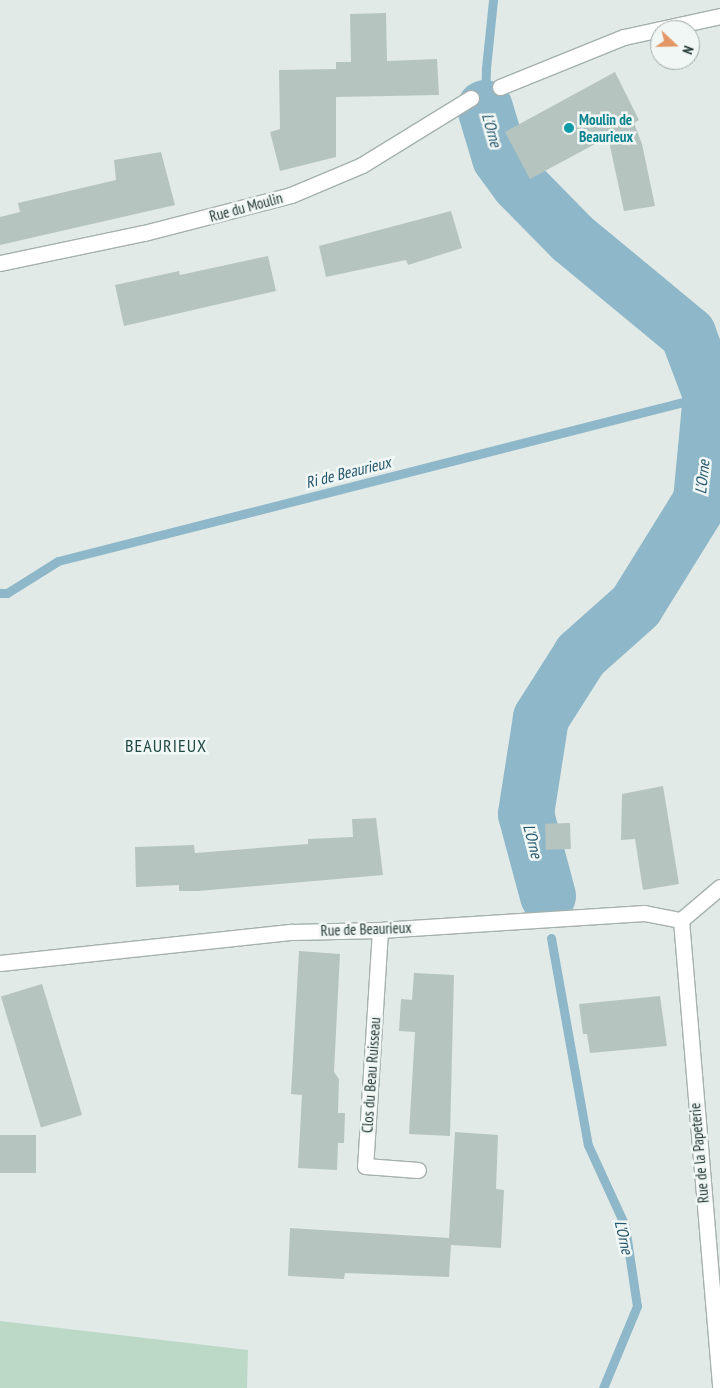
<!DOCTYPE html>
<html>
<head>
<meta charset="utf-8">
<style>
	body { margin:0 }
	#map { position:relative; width:720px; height:1388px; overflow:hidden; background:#e1eae7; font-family:"PT Sans Narrow",sans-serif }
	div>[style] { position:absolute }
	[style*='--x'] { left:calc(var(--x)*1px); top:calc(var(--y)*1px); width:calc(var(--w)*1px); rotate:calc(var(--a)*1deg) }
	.green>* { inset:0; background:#bcd9c8 }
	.stream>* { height:9px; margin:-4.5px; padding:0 4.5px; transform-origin:4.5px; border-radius:4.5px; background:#8eb7c9 }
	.river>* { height:56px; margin:-28px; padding:0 28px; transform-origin:28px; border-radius:28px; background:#8eb7c9 }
	.building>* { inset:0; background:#b6c4c0; transform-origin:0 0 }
	.roads { filter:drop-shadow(1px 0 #a4b1ae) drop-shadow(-1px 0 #a4b1ae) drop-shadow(0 1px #a4b1ae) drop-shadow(0 -1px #a4b1ae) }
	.minor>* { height:15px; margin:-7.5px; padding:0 7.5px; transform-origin:7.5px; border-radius:7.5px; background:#fff }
	.tertiary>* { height:15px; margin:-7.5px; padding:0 7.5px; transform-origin:7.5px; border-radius:7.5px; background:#fff }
	.dots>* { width:14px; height:14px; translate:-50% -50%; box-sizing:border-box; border:2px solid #f1f7f4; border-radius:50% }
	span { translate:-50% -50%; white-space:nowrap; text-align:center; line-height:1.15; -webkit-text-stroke:5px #f1f7f4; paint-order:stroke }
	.culture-label { font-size:15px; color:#0d838f; font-weight:700 }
	.left { translate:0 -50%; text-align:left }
	.street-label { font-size:15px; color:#233836 }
	.water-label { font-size:16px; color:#24566d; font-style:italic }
	.quarter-label { font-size:18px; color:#214844; letter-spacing:1px }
	.north { position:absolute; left:650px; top:20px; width:50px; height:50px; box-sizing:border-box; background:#f1f7f4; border:1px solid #9faba8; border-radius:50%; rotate:111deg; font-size:14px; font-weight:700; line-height:20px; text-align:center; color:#233836 }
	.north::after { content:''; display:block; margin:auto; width:18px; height:22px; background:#e39765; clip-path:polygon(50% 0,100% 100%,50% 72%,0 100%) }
</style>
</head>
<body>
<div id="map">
	<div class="green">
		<div style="clip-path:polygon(0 1321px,248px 1350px,247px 1388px,0 1388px)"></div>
	</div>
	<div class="stream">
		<div style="--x:485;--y:108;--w:40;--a:-88.6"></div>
		<div style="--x:486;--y:68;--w:68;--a:-84.1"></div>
		<div style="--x:0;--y:593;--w:7;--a:0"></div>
		<div style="--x:7;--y:593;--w:60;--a:-32.1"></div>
		<div style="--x:58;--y:561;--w:674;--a:-14.26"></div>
		<div style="--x:551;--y:938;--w:210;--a:79.9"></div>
		<div style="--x:588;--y:1145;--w:89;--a:65.4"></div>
		<div style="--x:625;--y:1226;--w:81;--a:81.5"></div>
		<div style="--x:637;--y:1306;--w:89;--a:112.5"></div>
	</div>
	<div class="river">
		<div style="--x:485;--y:108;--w:52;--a:73.3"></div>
		<div style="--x:500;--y:158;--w:32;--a:54"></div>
		<div style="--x:519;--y:184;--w:76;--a:45.5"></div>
		<div style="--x:572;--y:238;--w:151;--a:39.6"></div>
		<div style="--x:688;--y:334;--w:65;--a:69.3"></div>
		<div style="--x:711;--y:395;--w:106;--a:95.4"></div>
		<div style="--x:701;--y:501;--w:123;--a:121.8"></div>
		<div style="--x:636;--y:606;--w:74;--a:138.3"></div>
		<div style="--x:581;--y:655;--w:75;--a:122.4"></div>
		<div style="--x:541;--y:718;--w:97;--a:98.9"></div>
		<div style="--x:526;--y:814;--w:85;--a:75"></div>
	</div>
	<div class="building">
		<div style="clip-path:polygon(386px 13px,387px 61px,437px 59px,439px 95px,336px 97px,336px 157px,280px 171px,270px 132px,280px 129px,279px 70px,336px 69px,336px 62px,351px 62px,350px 14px)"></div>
		<div style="clip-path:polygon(615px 72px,639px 120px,634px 123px,642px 144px,655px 206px,624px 211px,608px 137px,530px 179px,505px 132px)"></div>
		<div style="clip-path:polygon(161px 152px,175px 205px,0 245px,0 217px,20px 212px,18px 203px,116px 180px,114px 160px)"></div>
		<div style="clip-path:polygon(451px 211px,462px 248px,408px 265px,406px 260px,326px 277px,319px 246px)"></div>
		<div style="clip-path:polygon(268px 256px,276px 291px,124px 326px,115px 285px,179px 271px,180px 275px)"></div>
		<div style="clip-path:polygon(663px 786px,679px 884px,643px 890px,635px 839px,621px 840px,622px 794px)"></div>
		<div style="clip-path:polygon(376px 818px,383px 875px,198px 891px,179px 891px,179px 885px,136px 887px,135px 847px,194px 845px,195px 853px,308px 844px,308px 839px,353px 837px,352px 819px)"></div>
		<div style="left:570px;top:823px;width:26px;height:25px;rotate:88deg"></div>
		<div style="clip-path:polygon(299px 951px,340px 954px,334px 1072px,339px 1079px,338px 1113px,345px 1113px,344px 1143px,338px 1143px,337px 1170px,298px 1168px,302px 1095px,291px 1094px)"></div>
		<div style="clip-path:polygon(414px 973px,454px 975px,450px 1136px,409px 1134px,415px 1032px,399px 1031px,401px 999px,412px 1000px)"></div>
		<div style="left:42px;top:984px;width:137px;height:43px;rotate:73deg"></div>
		<div style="clip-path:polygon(660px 996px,667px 1046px,590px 1053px,587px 1034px,583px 1034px,579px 1004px)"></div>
		<div style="clip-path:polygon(455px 1132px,498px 1135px,496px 1189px,504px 1190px,501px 1248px,451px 1245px,449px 1277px,345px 1273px,344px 1279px,288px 1276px,290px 1228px,449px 1238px)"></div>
		<div style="left:36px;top:1135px;width:38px;height:36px;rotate:90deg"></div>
	</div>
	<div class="roads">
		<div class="minor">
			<div style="--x:500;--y:87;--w:134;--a:-22"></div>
			<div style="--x:624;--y:37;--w:98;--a:-12.3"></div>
			<div style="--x:0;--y:263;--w:147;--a:-11.8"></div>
			<div style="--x:144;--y:233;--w:152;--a:-14.5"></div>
			<div style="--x:291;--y:195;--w:77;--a:-22.9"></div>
			<div style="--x:362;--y:165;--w:128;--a:-31.6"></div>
			<div style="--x:380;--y:930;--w:236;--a:93.6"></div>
			<div style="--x:365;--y:1166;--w:53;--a:4.3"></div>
		</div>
		<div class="tertiary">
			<div style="--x:681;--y:920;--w:468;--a:85.2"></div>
			<div style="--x:681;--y:920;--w:51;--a:-40.2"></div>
			<div style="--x:0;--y:963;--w:294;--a:-6.1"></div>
			<div style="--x:292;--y:932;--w:88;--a:-1.3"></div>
			<div style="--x:380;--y:930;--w:265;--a:-3.7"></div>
			<div style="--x:644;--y:913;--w:38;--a:11"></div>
		</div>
	</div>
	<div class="dots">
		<div style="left:569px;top:128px;background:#0f9aa8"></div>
	</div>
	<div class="culture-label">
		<span class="left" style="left:579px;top:128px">Moulin de<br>Beaurieux</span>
	</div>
	<div class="street-label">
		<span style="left:246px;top:207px;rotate:-15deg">Rue du Moulin</span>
		<span style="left:366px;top:929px;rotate:-2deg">Rue de Beaurieux</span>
		<span style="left:371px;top:1075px;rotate:-86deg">Clos du Beau Ruisseau</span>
		<span style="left:699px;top:1153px;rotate:-95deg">Rue de la Papeterie</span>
	</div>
	<div class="water-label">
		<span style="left:492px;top:130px;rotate:74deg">L'Orne</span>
		<span style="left:348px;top:472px;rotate:-14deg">Ri de Beaurieux</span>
		<span style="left:702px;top:477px;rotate:-84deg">L'Orne</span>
		<span style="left:533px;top:841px;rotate:75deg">L'Orne</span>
		<span style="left:624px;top:1237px;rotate:77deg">L'Orne</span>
	</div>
	<div class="quarter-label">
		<span style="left:166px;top:746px">BEAURIEUX</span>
	</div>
	<div class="north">N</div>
</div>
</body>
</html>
